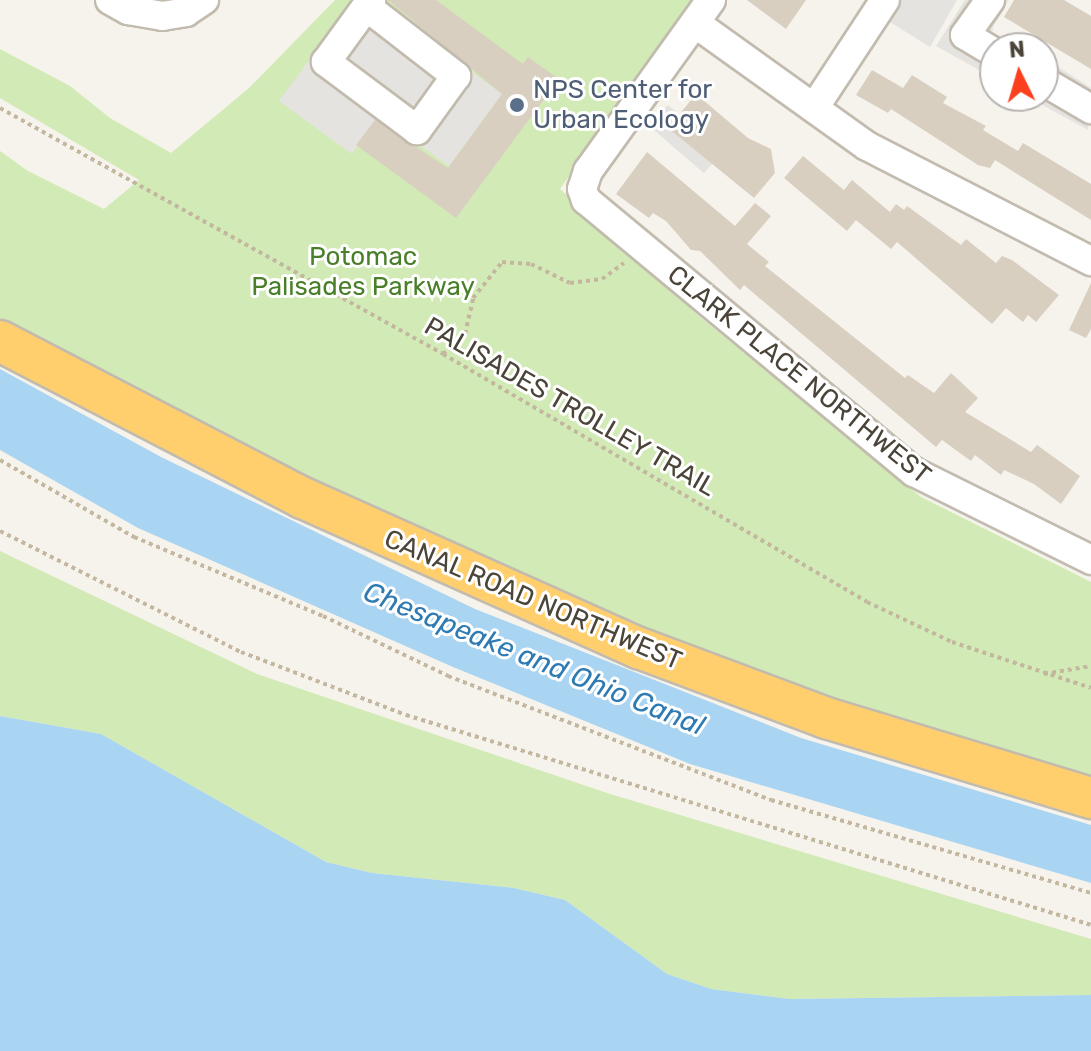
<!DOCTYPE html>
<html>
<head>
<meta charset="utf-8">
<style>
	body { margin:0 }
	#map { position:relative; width:1091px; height:1051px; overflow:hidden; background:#f6f3ec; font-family:Rubik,sans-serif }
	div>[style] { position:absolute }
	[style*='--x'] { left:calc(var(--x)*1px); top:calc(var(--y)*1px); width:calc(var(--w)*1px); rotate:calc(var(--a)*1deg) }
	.green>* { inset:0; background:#d2eab5 }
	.parking>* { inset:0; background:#e5e3e0; transform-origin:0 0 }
	.water>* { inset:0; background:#a9d4f2 }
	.building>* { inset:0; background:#d8cfc1 }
	.path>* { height:4px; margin-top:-2px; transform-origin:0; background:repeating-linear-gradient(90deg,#c4b79f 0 4px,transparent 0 8px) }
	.roads { filter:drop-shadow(2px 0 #c2bbae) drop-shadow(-2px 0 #c2bbae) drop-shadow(0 2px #c2bbae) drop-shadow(0 -2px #c2bbae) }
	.minor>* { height:28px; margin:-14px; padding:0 14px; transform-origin:14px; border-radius:14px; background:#fff }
	.highway>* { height:40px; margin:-20px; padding:0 20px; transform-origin:20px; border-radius:20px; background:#ffcf6e }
	.dots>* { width:22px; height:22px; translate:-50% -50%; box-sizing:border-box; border:4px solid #fff; border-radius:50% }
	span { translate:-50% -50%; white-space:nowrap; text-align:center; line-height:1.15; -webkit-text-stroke:6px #fff; paint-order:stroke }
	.service-label { font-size:26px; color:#4e5e75 }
	.left { translate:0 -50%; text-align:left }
	.park-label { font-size:26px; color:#4a7f2a }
	.street-label { font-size:26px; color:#4b4439 }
	.water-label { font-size:28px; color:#2e7ab2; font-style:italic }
	.north { position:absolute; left:979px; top:32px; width:80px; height:80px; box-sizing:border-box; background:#fff; border:2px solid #b7b4b0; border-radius:50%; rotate:355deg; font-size:22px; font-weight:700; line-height:32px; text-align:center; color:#4b4439 }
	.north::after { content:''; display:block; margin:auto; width:28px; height:36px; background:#fc3f1d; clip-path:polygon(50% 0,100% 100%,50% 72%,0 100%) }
</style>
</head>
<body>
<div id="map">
	<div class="green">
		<div style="clip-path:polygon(335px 0,694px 0,560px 189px,700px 317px,921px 497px,1091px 582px,1091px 785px,686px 655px,284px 473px,0 321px,0 151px,28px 171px,104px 209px,139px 180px,0 98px,0 49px,70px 86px,110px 118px,171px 153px,249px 88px)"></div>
		<div style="clip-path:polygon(0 551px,257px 674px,607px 793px,1091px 939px,1091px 995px,790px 999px,711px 989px,667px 974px,565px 900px,514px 888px,372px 873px,326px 862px,101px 734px,0 716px)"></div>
	</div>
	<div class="parking">
		<div style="clip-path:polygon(353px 0,388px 0,384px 7px,502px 94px,449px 166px,378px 116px,352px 154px,279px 101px)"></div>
		<div style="clip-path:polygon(896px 0,957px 0,930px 47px,885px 19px)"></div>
		<div style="clip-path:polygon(965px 0,1009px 0,993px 27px,992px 35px,1010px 48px,995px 48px,995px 79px,936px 46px)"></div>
		<div style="clip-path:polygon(1043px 57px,1091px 88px,1088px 130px,1026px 96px,1043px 96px)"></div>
		<div style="left:668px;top:105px;width:72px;height:28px;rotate:41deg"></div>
	</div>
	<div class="water">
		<div style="clip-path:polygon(0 369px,161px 457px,475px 609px,801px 738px,1091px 825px,1091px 883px,690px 764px,453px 667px,138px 528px,0 450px)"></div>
		<div style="clip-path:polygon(0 716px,101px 734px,326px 862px,372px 873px,514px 888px,565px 900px,667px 974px,711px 989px,790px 999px,1091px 995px,1091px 1051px,0 1051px)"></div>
	</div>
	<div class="building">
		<div style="clip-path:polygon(388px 0,436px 0,523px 64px,528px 57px,559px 79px,456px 218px,356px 145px,375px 120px,448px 168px,502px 94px)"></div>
		<div style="clip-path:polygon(747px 0,806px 0,786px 29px)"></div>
		<div style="clip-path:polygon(1014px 0,1064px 0,1091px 16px,1091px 69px,1004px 17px)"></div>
		<div style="clip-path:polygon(872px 70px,903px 88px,912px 75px,947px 97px,943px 103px,986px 126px,983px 130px,1018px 151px,1023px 143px,1091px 184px,1091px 220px,995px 160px,990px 168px,978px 165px,891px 109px,888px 113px,856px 95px)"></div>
		<div style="clip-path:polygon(696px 94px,748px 138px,771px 149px,775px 173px,754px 198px,668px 128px)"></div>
		<div style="clip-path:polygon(647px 152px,735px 226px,755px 203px,771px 216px,747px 244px,769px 262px,765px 266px,905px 378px,908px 375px,934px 393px,951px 373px,978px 398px,965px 412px,1031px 452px,1037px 445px,1080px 476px,1061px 504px,1034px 484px,1004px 470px,1001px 475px,975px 455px,971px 461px,942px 440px,936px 447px,744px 285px,740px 290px,700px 251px,691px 250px,666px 221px,653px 213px,649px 218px,616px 194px)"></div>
		<div style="clip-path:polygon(803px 156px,844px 190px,852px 180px,890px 212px,896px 204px,904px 210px,907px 206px,961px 245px,966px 239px,996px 263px,1002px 256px,1012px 260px,1059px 295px,1036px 322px,1028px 315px,1023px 322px,1006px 308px,992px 324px,897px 242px,891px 249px,856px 220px,847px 231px,784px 178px)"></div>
		<div style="clip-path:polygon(1091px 283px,1091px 329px,1086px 338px,1069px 330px)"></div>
	</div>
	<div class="path">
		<div style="--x:0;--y:108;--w:507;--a:29.04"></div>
		<div style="--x:443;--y:354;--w:491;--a:30.3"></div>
		<div style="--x:867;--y:602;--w:94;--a:25.2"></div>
		<div style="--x:952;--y:642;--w:146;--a:18.3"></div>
		<div style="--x:443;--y:354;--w:30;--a:-42"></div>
		<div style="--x:465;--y:334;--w:37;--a:-77"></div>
		<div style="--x:473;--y:298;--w:46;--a:-51.1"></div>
		<div style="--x:502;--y:262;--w:29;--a:4"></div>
		<div style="--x:531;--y:264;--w:43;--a:26"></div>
		<div style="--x:570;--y:283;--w:32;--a:-7"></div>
		<div style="--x:602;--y:279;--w:27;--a:-36"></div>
		<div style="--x:0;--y:460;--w:155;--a:29.9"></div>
		<div style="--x:134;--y:537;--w:205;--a:22.7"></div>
		<div style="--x:323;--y:616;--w:139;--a:25.6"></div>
		<div style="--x:448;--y:676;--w:346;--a:21"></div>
		<div style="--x:771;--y:800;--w:333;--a:16.2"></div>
		<div style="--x:0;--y:531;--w:270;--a:26.7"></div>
		<div style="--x:241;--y:652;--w:177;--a:20.9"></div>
		<div style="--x:406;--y:715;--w:716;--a:17.04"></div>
		<div style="--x:1044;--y:674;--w:48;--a:-9.7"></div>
	</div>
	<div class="roads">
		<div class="minor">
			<div style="--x:110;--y:0;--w:21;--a:29"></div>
			<div style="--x:128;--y:10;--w:35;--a:10"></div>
			<div style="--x:162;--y:16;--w:24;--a:-9"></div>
			<div style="--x:186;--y:12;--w:22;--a:-34"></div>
			<div style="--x:711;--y:0;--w:211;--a:125.7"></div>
			<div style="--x:588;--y:171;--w:19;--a:108"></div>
			<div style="--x:582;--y:189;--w:12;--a:70"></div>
			<div style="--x:586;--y:200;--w:426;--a:39.7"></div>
			<div style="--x:914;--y:472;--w:198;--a:26.4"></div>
			<div style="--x:990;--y:0;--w:43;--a:125.5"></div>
			<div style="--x:965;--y:35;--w:35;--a:31"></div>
			<div style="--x:367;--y:7;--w:113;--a:37.8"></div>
			<div style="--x:456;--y:76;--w:67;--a:125.8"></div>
			<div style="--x:417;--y:130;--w:114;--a:-143.2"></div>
			<div style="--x:326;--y:62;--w:77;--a:-54"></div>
			<div style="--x:695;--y:23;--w:211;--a:35.6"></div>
			<div style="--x:867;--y:146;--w:252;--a:27.2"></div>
			<div style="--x:1043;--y:81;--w:56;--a:30.3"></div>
			<div style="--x:814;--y:108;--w:129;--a:-56.7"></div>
		</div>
		<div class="highway">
			<div style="--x:0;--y:341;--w:341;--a:27.4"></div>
			<div style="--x:303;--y:498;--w:368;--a:24.1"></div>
			<div style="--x:639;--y:648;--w:200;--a:20.5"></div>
			<div style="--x:826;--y:718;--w:277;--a:16.8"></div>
		</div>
	</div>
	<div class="dots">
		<div style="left:517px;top:105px;background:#5c6f8a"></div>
	</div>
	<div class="service-label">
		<span class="left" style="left:533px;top:105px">NPS Center for<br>Urban Ecology</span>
	</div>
	<div class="park-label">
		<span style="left:363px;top:272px">Potomac<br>Palisades Parkway</span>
	</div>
	<div class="street-label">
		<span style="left:799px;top:375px;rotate:39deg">CLARK PLACE NORTHWEST</span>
		<span style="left:570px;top:407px;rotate:30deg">PALISADES TROLLEY TRAIL</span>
		<span style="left:533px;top:600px;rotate:23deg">CANAL ROAD NORTHWEST</span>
	</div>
	<div class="water-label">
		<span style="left:534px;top:659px;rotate:22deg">Chesapeake and Ohio Canal</span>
	</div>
	<div class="north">N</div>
</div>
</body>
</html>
